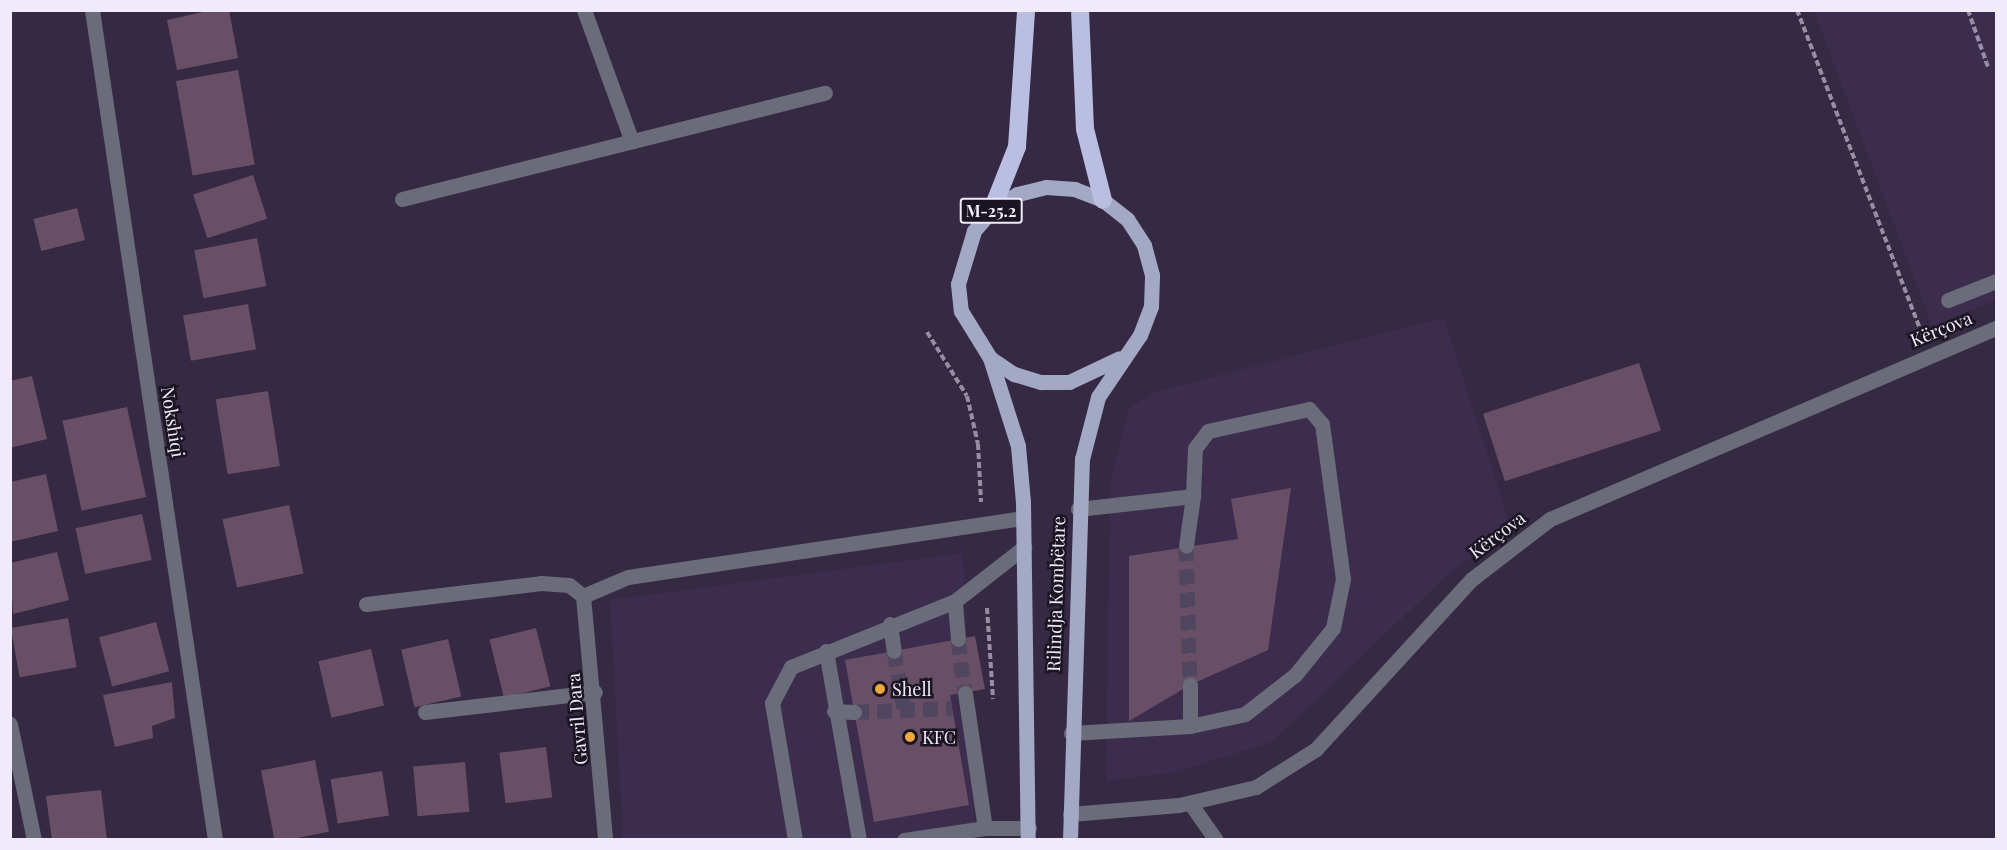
<!DOCTYPE html>
<html>
<head>
<meta charset="utf-8">
<style>
	body { margin:0 }
	#map { position:relative; width:2007px; height:850px; overflow:hidden; background:#352943; font-family:"Playfair Display",serif }
	div>[style] { position:absolute }
	[style*='--x'] { left:calc(var(--x)*1px); top:calc(var(--y)*1px); width:calc(var(--w)*1px); rotate:calc(var(--a)*1deg) }
	.built>* { inset:0; background:#3c2d4e }
	.building>* { inset:0; background:#694f66; transform-origin:0 0 }
	.minor-tunnel>* { height:15px; margin-top:-7.5px; transform-origin:0; background:repeating-linear-gradient(90deg,#51465f 0 15px,transparent 0 23px) }
	.path>* { height:4px; margin-top:-2px; transform-origin:0; background:repeating-linear-gradient(90deg,#978ea3 0 6px,transparent 0 9px) }
	.minor>* { height:15px; margin:-7.5px; padding:0 7.5px; transform-origin:7.5px; border-radius:7.5px; background:#6a6c7a }
	.major>* { height:15px; margin:-7.5px; padding:0 7.5px; transform-origin:7.5px; border-radius:7.5px; background:#a3a8c4 }
	.highway>* { height:18px; margin:-9px; padding:0 9px; transform-origin:9px; border-radius:9px; background:#babfe2 }
	.dots>* { width:16px; height:16px; translate:-50% -50%; box-sizing:border-box; border:3px solid #1a1521; border-radius:50% }
	span { translate:-50% -50%; white-space:nowrap; text-align:center; line-height:1.15; -webkit-text-stroke:5px #1a1521; paint-order:stroke }
	.shield-label span { padding:2px 4px; background:#1a1521; border:2px solid; border-radius:4px; -webkit-text-stroke-width:0 }
	.shield-label { font-size:16px; color:#f1eafb; font-weight:700 }
	.street-label { font-size:18px; color:#f1eafb }
	.poi-label { font-size:18px; color:#f1eafb }
	.left { translate:0 -50%; text-align:left }
	.frame { position:absolute; inset:0; border:12px solid #f1eafb; pointer-events:none }
</style>
</head>
<body>
<div id="map">
	<div class="built">
		<div style="clip-path:polygon(1814px 11px,1996px 11px,1996px 300px,1932px 326px)"></div>
		<div style="clip-path:polygon(1444px 318px,1511px 528px,1447px 575px,1272px 742px,1177px 772px,1106px 781px,1110px 483px,1129px 408px,1157px 391px)"></div>
		<div style="clip-path:polygon(963px 553px,975px 833px,922px 840px,623px 839px,610px 600px)"></div>
	</div>
	<div class="building">
		<div style="clip-path:polygon(212px 10px,229px 10px,238px 58px,177px 70px,167px 20px)"></div>
		<div style="left:238px;top:70px;width:96px;height:63px;rotate:80deg"></div>
		<div style="left:253px;top:175px;width:46px;height:63px;rotate:72deg"></div>
		<div style="left:77px;top:208px;width:33px;height:45px;rotate:76deg"></div>
		<div style="left:257px;top:238px;width:49px;height:64px;rotate:79deg"></div>
		<div style="left:248px;top:304px;width:46px;height:66px;rotate:80deg"></div>
		<div style="left:1639px;top:363px;width:71px;height:164px;rotate:72deg"></div>
		<div style="clip-path:polygon(32px 376px,47px 439px,10px 448px,10px 381px)"></div>
		<div style="left:268px;top:391px;width:76px;height:53px;rotate:81deg"></div>
		<div style="left:127px;top:407px;width:92px;height:66px;rotate:78deg"></div>
		<div style="clip-path:polygon(46px 474px,58px 531px,10px 542px,10px 482px)"></div>
		<div style="clip-path:polygon(1291px 488px,1268px 650px,1190px 685px,1129px 721px,1129px 556px,1238px 539px,1231px 499px)"></div>
		<div style="left:289px;top:505px;width:70px;height:68px;rotate:78deg"></div>
		<div style="left:142px;top:514px;width:47px;height:68px;rotate:78deg"></div>
		<div style="clip-path:polygon(57px 552px,69px 600px,13px 614px,10px 563px)"></div>
		<div style="left:68px;top:618px;width:50px;height:58px;rotate:80deg"></div>
		<div style="left:156px;top:622px;width:51px;height:59px;rotate:75deg"></div>
		<div style="left:536px;top:628px;width:60px;height:48px;rotate:76deg"></div>
		<div style="clip-path:polygon(975px 636px,985px 689px,950px 695px,969px 805px,874px 822px,845px 660px)"></div>
		<div style="left:448px;top:639px;width:59px;height:48px;rotate:77deg"></div>
		<div style="left:371px;top:649px;width:58px;height:54px;rotate:77deg"></div>
		<div style="clip-path:polygon(172px 682px,175px 718px,152px 726px,153px 738px,115px 747px,103px 695px)"></div>
		<div style="left:546px;top:747px;width:51px;height:47px;rotate:83deg"></div>
		<div style="left:315px;top:760px;width:73px;height:55px;rotate:79deg"></div>
		<div style="left:465px;top:762px;width:50px;height:52px;rotate:85deg"></div>
		<div style="left:382px;top:771px;width:45px;height:52px;rotate:81deg"></div>
		<div style="clip-path:polygon(101px 790px,107px 840px,52px 840px,46px 796px)"></div>
	</div>
	<div class="minor-tunnel">
		<div style="--x:1186;--y:546;--w:139;--a:88.4"></div>
		<div style="--x:958;--y:639;--w:54;--a:82.6"></div>
		<div style="--x:894;--y:651;--w:58;--a:80"></div>
		<div style="--x:854;--y:712;--w:98;--a:-2.3"></div>
	</div>
	<div class="path">
		<div style="--x:1797;--y:10;--w:347;--a:68.9"></div>
		<div style="--x:1968;--y:10;--w:60;--a:70.7"></div>
		<div style="--x:927;--y:332;--w:75;--a:58"></div>
		<div style="--x:967;--y:396;--w:49;--a:77.1"></div>
		<div style="--x:978;--y:444;--w:58;--a:87"></div>
		<div style="--x:987;--y:608;--w:91;--a:86.2"></div>
	</div>
	<div class="minor">
		<div style="--x:92;--y:10;--w:839;--a:81.57"></div>
		<div style="--x:584;--y:10;--w:140;--a:70"></div>
		<div style="--x:402;--y:199;--w:436;--a:-14.1"></div>
		<div style="--x:1948;--y:300;--w:52;--a:-21.6"></div>
		<div style="--x:1078;--y:509;--w:116;--a:-6.4"></div>
		<div style="--x:1193;--y:496;--w:50;--a:98"></div>
		<div style="--x:583;--y:596;--w:49;--a:-22.9"></div>
		<div style="--x:628;--y:577;--w:399;--a:-8.5"></div>
		<div style="--x:583;--y:596;--w:245;--a:84.8"></div>
		<div style="--x:366;--y:604;--w:176;--a:-6.8"></div>
		<div style="--x:541;--y:583;--w:28;--a:4"></div>
		<div style="--x:569;--y:585;--w:18;--a:38"></div>
		<div style="--x:890;--y:624;--w:27;--a:82"></div>
		<div style="--x:958;--y:639;--w:38;--a:-95"></div>
		<div style="--x:955;--y:601;--w:88;--a:-38"></div>
		<div style="--x:826;--y:651;--w:192;--a:80.1"></div>
		<div style="--x:965;--y:693;--w:136;--a:81.6"></div>
		<div style="--x:985;--y:828;--w:44;--a:0"></div>
		<div style="--x:834;--y:711;--w:20;--a:3"></div>
		<div style="--x:425;--y:712;--w:171;--a:-6.7"></div>
		<div style="--x:10;--y:724;--w:118;--a:78.3"></div>
		<div style="--x:1190;--y:726;--w:56;--a:-12.3"></div>
		<div style="--x:1245;--y:714;--w:63;--a:-38"></div>
		<div style="--x:1295;--y:675;--w:60;--a:-51"></div>
		<div style="--x:1333;--y:628;--w:50;--a:-78.5"></div>
		<div style="--x:1343;--y:579;--w:156;--a:-97.7"></div>
		<div style="--x:1322;--y:424;--w:20;--a:-131"></div>
		<div style="--x:1309;--y:409;--w:103;--a:167.7"></div>
		<div style="--x:1208;--y:431;--w:21;--a:127"></div>
		<div style="--x:1195;--y:448;--w:48;--a:92.4"></div>
		<div style="--x:1071;--y:733;--w:119;--a:-3.4"></div>
		<div style="--x:1190;--y:726;--w:41;--a:-90"></div>
		<div style="--x:1190;--y:803;--w:45;--a:54.9"></div>
		<div style="--x:1070;--y:814;--w:109;--a:-4.7"></div>
		<div style="--x:1179;--y:805;--w:79;--a:-13.2"></div>
		<div style="--x:1256;--y:787;--w:71;--a:-32.3"></div>
		<div style="--x:1316;--y:749;--w:231;--a:-47.5"></div>
		<div style="--x:1472;--y:579;--w:98;--a:-37.6"></div>
		<div style="--x:1550;--y:519;--w:485;--a:-23.2"></div>
		<div style="--x:795;--y:840;--w:139;--a:-99.5"></div>
		<div style="--x:772;--y:703;--w:41;--a:-62.2"></div>
		<div style="--x:791;--y:667;--w:177;--a:-21.9"></div>
		<div style="--x:904;--y:840;--w:82;--a:-8.4"></div>
	</div>
	<div class="major">
		<div style="--x:990;--y:358;--w:92;--a:72.3"></div>
		<div style="--x:1018;--y:446;--w:56;--a:84.9"></div>
		<div style="--x:1023;--y:502;--w:338;--a:89.2"></div>
		<div style="--x:1070;--y:840;--w:381;--a:-88.2"></div>
		<div style="--x:1082;--y:459;--w:64;--a:-75.5"></div>
		<div style="--x:1098;--y:397;--w:75;--a:-55.9"></div>
		<div style="--x:1140;--y:335;--w:31;--a:-69"></div>
		<div style="--x:1151;--y:306;--w:31;--a:-88"></div>
		<div style="--x:1152;--y:275;--w:31;--a:-105"></div>
		<div style="--x:1144;--y:245;--w:31;--a:-123"></div>
		<div style="--x:1127;--y:219;--w:31;--a:-142"></div>
		<div style="--x:1103;--y:200;--w:30;--a:-159"></div>
		<div style="--x:1075;--y:189;--w:29;--a:-176"></div>
		<div style="--x:1046;--y:187;--w:30;--a:166"></div>
		<div style="--x:1017;--y:194;--w:30;--a:147"></div>
		<div style="--x:992;--y:210;--w:28;--a:131"></div>
		<div style="--x:974;--y:231;--w:55;--a:106.8"></div>
		<div style="--x:958;--y:284;--w:27;--a:84"></div>
		<div style="--x:961;--y:311;--w:55;--a:58.3"></div>
		<div style="--x:990;--y:358;--w:29;--a:34"></div>
		<div style="--x:1014;--y:374;--w:28;--a:17"></div>
		<div style="--x:1041;--y:382;--w:28;--a:0"></div>
		<div style="--x:1069;--y:382;--w:56;--a:-25.2"></div>
	</div>
	<div class="highway">
		<div style="--x:1080;--y:10;--w:119;--a:87.6"></div>
		<div style="--x:1085;--y:129;--w:73;--a:75.8"></div>
		<div style="--x:992;--y:210;--w:68;--a:-68.4"></div>
		<div style="--x:1017;--y:147;--w:137;--a:-86.2"></div>
	</div>
	<div class="dots">
		<div style="left:880px;top:689px;background:#eea83c"></div>
		<div style="left:910px;top:737px;background:#eea83c"></div>
	</div>
	<div class="shield-label">
		<span style="left:991px;top:211px">M-25.2</span>
	</div>
	<div class="street-label">
		<span style="left:1941px;top:329px;rotate:-22deg">Kërçova</span>
		<span style="left:173px;top:422px;rotate:81deg">Nokshiqi</span>
		<span style="left:1497px;top:535px;rotate:-37deg">Kërçova</span>
		<span style="left:1056px;top:594px;rotate:-88deg">Rilindja Kombëtare</span>
		<span style="left:577px;top:719px;rotate:-95deg">Gavril Dara</span>
	</div>
	<div class="poi-label">
		<span class="left" style="left:892px;top:689px">Shell</span>
		<span class="left" style="left:922px;top:737px">KFC</span>
	</div>
	<div class="frame"></div>
</div>
</body>
</html>
